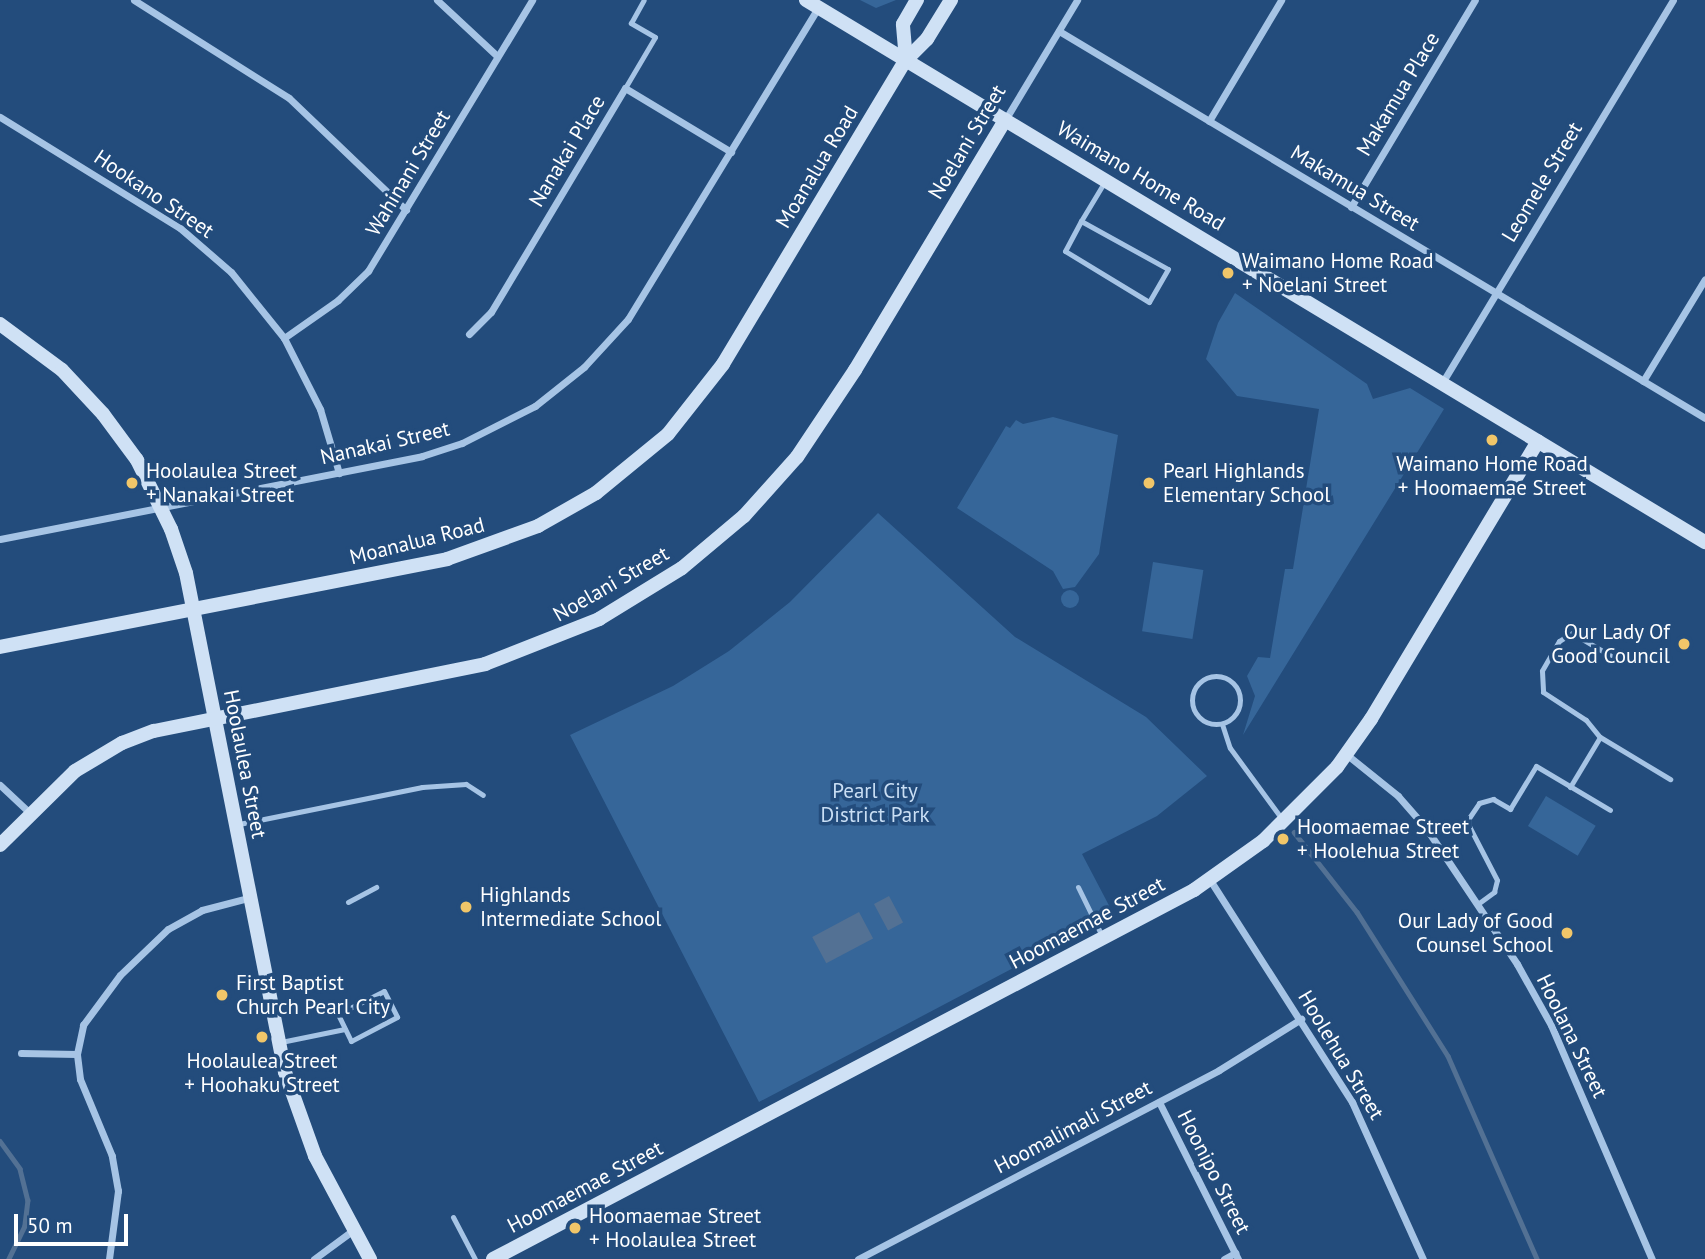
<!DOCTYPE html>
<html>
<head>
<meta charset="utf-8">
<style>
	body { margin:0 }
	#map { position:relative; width:1705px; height:1259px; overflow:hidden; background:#234c7c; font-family:"PT Sans",sans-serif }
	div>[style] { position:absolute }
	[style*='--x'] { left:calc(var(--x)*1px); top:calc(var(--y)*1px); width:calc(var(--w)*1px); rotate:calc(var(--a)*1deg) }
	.green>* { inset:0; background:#366699; transform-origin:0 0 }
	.round { border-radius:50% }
	.water>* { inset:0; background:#537194; transform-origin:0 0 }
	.stream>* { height:4.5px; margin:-2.25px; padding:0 2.25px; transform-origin:2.25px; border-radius:2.25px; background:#537194 }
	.lane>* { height:5px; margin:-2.5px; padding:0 2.5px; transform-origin:2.5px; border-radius:2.5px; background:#a6c4e5 }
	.lane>.ring { margin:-2.5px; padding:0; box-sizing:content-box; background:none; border:5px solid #a6c4e5; border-radius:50% }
	.street>* { height:7px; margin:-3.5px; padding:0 3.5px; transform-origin:3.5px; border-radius:3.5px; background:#a6c4e5 }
	.secondary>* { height:14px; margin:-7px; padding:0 7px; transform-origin:7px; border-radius:7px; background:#cfe1f5 }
	.dots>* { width:19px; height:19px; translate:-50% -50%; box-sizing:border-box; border:4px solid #234c7c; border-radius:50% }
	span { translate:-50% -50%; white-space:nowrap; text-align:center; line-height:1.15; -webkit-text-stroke:7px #234c7c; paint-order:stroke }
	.street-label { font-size:21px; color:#fff }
	.poi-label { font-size:21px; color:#fff }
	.left { translate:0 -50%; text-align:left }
	.right { translate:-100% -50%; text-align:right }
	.park-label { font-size:21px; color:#c9def4 }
	.scale { position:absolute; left:14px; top:1214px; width:114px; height:32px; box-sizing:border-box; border:4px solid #fff; border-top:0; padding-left:9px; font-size:21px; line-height:24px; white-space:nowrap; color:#fff; -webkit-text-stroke:5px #234c7c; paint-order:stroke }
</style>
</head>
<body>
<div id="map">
	<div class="green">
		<div style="clip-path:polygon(860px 0,896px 0,876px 8px)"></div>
		<div style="clip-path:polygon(1235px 293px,1367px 384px,1373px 399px,1410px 388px,1444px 409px,1243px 735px,1255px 696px,1247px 676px,1258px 657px,1270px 658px,1285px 569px,1293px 569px,1319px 409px,1237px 396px,1206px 359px,1218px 323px)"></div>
		<div style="clip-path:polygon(1053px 417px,1118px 435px,1099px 554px,1075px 587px,1063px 589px,1053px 571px,957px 508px,1006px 426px,1010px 428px,1016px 420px,1023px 424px)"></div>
		<div style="clip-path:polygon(878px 513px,1015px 637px,1146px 717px,1207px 776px,1157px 816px,1082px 854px,1114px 915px,759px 1102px,570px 735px,673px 686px,729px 651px,790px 602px)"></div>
		<div style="left:1153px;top:562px;width:51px;height:70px;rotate:9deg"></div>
		<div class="round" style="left:1061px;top:590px;width:18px;height:18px"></div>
		<div style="left:1546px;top:796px;width:58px;height:35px;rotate:31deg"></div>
	</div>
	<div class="water">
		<div style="left:889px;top:896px;width:30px;height:17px;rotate:62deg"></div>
		<div style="left:859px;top:912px;width:30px;height:53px;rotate:62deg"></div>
	</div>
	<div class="stream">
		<div style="--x:1294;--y:832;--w:102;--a:51.8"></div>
		<div style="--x:1357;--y:912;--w:170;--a:57.7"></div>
		<div style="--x:1448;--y:1056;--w:222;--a:66.3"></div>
		<div style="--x:0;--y:1141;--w:34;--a:54"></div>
		<div style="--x:20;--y:1169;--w:32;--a:76"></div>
		<div style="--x:28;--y:1200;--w:26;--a:97"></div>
		<div style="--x:25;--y:1226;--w:37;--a:116"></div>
	</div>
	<div class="lane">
		<div style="--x:625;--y:88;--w:59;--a:-59.5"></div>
		<div style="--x:655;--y:37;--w:28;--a:-150"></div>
		<div style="--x:631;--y:23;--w:26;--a:-61"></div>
		<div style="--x:1081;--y:221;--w:99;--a:28.9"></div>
		<div style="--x:1168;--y:269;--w:38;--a:120"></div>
		<div style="--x:1149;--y:302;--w:98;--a:-148.7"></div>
		<div style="--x:1065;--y:251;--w:34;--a:-62"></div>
		<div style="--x:1081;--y:221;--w:47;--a:-59"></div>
		<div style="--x:1611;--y:656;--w:45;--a:-149.5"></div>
		<div style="--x:1572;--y:633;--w:15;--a:148"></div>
		<div style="--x:1559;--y:641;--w:34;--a:120"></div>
		<div style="--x:1542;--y:671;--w:21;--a:87"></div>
		<div style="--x:1543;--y:692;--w:51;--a:33.1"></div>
		<div style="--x:1586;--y:720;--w:22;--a:51"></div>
		<div style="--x:1600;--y:737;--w:82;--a:31"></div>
		<div class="ring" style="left:1192px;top:676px;width:43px;height:43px"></div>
		<div style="--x:1222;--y:724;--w:25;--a:72"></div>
		<div style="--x:1230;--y:748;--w:88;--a:53.8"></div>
		<div style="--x:1570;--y:787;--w:58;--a:-59"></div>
		<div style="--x:239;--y:824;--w:187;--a:-11.4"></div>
		<div style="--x:422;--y:787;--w:44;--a:-3.9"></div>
		<div style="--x:466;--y:784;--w:20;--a:33"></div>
		<div style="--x:1078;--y:887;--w:55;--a:63.9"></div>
		<div style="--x:348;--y:902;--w:32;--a:-28"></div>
		<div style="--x:1479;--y:903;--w:19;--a:-36"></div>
		<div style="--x:1494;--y:892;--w:12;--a:-76"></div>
		<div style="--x:1497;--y:880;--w:61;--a:-117.4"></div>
		<div style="--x:1469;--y:826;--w:8;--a:-90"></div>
		<div style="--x:1469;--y:818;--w:18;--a:-56"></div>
		<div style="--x:1479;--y:803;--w:15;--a:-16"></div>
		<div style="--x:1493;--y:799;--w:20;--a:30"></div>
		<div style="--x:1510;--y:809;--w:50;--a:-58.8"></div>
		<div style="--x:1536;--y:766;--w:86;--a:30.7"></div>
		<div style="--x:384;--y:991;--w:29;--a:63"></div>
		<div style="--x:397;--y:1017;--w:52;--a:152.4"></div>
		<div style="--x:351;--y:1041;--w:30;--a:-116"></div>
		<div style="--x:338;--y:1014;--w:51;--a:-26.6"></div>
		<div style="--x:281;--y:1042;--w:65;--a:-11.5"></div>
		<div style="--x:453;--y:1217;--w:47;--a:62.4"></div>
	</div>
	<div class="street">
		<div style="--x:134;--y:0;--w:183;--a:32.3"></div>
		<div style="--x:289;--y:98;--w:162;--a:43.7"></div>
		<div style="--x:437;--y:0;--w:82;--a:43"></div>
		<div style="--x:1059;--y:31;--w:753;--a:30.92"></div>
		<div style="--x:0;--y:117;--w:211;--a:31.7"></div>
		<div style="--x:180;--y:228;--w:67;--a:40.8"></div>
		<div style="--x:231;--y:272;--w:85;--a:51.2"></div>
		<div style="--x:284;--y:338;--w:80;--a:63.1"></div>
		<div style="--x:320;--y:409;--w:67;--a:73.5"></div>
		<div style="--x:1005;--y:120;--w:140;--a:-59"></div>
		<div style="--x:1209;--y:121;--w:141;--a:-59.2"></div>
		<div style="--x:1351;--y:207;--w:241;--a:-59.1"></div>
		<div style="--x:469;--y:334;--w:31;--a:-45"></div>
		<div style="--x:491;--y:312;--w:261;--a:-59.1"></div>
		<div style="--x:625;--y:88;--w:124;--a:31.1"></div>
		<div style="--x:284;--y:338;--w:66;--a:-35.1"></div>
		<div style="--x:338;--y:300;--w:42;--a:-44"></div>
		<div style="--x:368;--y:271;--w:317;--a:-58.8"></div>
		<div style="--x:1643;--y:381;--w:119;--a:-58.7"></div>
		<div style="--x:1442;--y:383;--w:447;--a:-58.9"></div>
		<div style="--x:0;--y:539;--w:430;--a:-11.1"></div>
		<div style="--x:422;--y:456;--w:42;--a:-18"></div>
		<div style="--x:462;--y:443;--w:82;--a:-26.9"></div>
		<div style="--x:535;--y:406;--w:63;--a:-38.5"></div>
		<div style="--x:584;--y:367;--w:65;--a:-47.5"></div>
		<div style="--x:628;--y:319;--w:364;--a:-58.6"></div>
		<div style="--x:1346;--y:754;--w:67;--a:38.9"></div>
		<div style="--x:1398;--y:796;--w:43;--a:48.8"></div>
		<div style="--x:1426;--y:828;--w:164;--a:56.2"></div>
		<div style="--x:1517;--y:964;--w:70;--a:60.9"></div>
		<div style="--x:1551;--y:1025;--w:255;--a:66.7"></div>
		<div style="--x:0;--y:785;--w:42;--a:43.1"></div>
		<div style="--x:1210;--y:880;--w:264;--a:57.4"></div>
		<div style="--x:1352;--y:1102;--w:172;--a:65.7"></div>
		<div style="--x:21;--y:1053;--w:56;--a:1"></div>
		<div style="--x:1159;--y:1102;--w:176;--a:63.3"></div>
		<div style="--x:109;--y:1259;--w:69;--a:-82.5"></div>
		<div style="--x:118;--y:1191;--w:36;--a:-100"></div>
		<div style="--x:112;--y:1156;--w:83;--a:-112.6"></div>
		<div style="--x:80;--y:1079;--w:25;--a:-97"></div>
		<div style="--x:77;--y:1054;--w:30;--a:-78"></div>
		<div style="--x:83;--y:1025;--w:62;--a:-53.5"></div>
		<div style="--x:120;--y:975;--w:66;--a:-43.8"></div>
		<div style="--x:168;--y:929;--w:39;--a:-29"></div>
		<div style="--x:202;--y:910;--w:48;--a:-14.6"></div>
		<div style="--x:314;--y:1259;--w:47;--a:-36.4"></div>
		<div style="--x:858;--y:1259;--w:407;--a:-27.6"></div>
		<div style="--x:1219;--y:1070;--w:97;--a:-31.9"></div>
		<div style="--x:1224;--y:1259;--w:13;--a:-29"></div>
	</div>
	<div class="secondary">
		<div style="--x:806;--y:0;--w:1050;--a:31.09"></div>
		<div style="--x:906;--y:60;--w:36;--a:-95"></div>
		<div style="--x:903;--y:24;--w:28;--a:-60"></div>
		<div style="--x:0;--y:324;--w:77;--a:36.6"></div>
		<div style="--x:62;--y:370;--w:60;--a:47"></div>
		<div style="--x:103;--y:414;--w:57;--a:53.5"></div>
		<div style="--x:137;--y:460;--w:77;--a:63.8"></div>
		<div style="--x:171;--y:529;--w:46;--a:71.2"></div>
		<div style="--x:186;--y:573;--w:509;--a:78.78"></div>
		<div style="--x:285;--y:1072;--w:89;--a:70.3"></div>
		<div style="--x:315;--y:1156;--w:117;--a:61.9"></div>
		<div style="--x:0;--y:647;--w:456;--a:-11.1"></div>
		<div style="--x:447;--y:559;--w:97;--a:-19.9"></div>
		<div style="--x:538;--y:526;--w:67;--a:-29.6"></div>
		<div style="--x:596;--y:493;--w:93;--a:-39.3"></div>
		<div style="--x:668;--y:434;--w:89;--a:-51.8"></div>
		<div style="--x:723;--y:364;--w:355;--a:-59"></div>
		<div style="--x:906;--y:60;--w:30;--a:-45"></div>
		<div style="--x:927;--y:39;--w:46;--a:-58.4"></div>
		<div style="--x:0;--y:845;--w:105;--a:-44.6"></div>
		<div style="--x:75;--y:771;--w:55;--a:-30.8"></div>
		<div style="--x:122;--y:743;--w:34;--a:-21"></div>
		<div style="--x:154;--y:731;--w:338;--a:-11.4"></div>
		<div style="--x:485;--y:664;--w:123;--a:-21.5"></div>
		<div style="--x:599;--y:619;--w:97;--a:-31.6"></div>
		<div style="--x:682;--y:568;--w:81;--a:-40"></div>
		<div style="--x:744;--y:516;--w:79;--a:-48.1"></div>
		<div style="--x:797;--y:457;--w:105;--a:-56.3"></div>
		<div style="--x:855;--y:370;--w:292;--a:-59"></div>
		<div style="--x:493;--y:1259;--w:792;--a:-27.76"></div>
		<div style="--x:1194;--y:890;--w:85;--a:-35.4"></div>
		<div style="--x:1263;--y:841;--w:105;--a:-45"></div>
		<div style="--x:1337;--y:767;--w:59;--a:-54.7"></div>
		<div style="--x:1371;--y:719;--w:324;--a:-59"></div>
	</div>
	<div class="dots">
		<div style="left:1228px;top:273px;background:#f1c669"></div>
		<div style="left:1492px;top:440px;background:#f1c669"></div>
		<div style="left:132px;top:483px;background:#f1c669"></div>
		<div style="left:1149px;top:483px;background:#f1c669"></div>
		<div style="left:1684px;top:644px;background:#f1c669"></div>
		<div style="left:1283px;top:839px;background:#f1c669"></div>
		<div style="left:466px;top:907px;background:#f1c669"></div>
		<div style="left:1567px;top:933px;background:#f1c669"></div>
		<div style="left:222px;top:995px;background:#f1c669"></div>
		<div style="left:262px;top:1037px;background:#f1c669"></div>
		<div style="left:575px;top:1228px;background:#f1c669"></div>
	</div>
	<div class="street-label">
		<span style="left:1398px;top:94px;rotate:-59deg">Makamua Place</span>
		<span style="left:967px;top:142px;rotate:-59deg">Noelani Street</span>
		<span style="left:567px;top:151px;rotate:-59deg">Nanakai Place</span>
		<span style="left:817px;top:167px;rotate:-59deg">Moanalua Road</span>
		<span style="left:408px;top:173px;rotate:-59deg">Wahinani Street</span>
		<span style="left:1141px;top:176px;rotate:31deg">Waimano Home Road</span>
		<span style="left:1542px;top:182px;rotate:-59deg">Leomele Street</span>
		<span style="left:1355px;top:188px;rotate:31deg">Makamua Street</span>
		<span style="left:154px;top:194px;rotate:34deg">Hookano Street</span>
		<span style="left:385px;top:443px;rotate:-13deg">Nanakai Street</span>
		<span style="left:417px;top:541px;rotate:-14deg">Moanalua Road</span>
		<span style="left:611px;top:584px;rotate:-30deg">Noelani Street</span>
		<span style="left:245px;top:764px;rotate:79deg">Hoolaulea Street</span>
		<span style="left:1087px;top:923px;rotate:-28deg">Hoomaemae Street</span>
		<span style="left:1572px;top:1036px;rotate:64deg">Hoolana Street</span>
		<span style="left:1341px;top:1055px;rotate:59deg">Hoolehua Street</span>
		<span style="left:1073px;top:1127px;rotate:-28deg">Hoomalimali Street</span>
		<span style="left:1214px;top:1172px;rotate:63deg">Hoonipo Street</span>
		<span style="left:585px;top:1187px;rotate:-28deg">Hoomaemae Street</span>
	</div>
	<div class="poi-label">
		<span class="left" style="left:1242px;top:273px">Waimano Home Road<br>+ Noelani Street</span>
		<span style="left:1492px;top:476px">Waimano Home Road<br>+ Hoomaemae Street</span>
		<span class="left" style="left:146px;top:483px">Hoolaulea Street<br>+ Nanakai Street</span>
		<span class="left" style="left:1163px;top:483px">Pearl Highlands<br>Elementary School</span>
		<span class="right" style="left:1670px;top:644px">Our Lady Of<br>Good Council</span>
		<span class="left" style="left:1297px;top:839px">Hoomaemae Street<br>+ Hoolehua Street</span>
		<span class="left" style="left:480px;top:907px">Highlands<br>Intermediate School</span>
		<span class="right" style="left:1553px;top:933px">Our Lady of Good<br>Counsel School</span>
		<span class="left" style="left:236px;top:995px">First Baptist<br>Church Pearl City</span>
		<span style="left:262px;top:1073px">Hoolaulea Street<br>+ Hoohaku Street</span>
		<span class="left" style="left:589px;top:1228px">Hoomaemae Street<br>+ Hoolaulea Street</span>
	</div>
	<div class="park-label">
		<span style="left:875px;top:803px">Pearl City<br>District Park</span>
	</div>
	<div class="scale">50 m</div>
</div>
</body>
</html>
